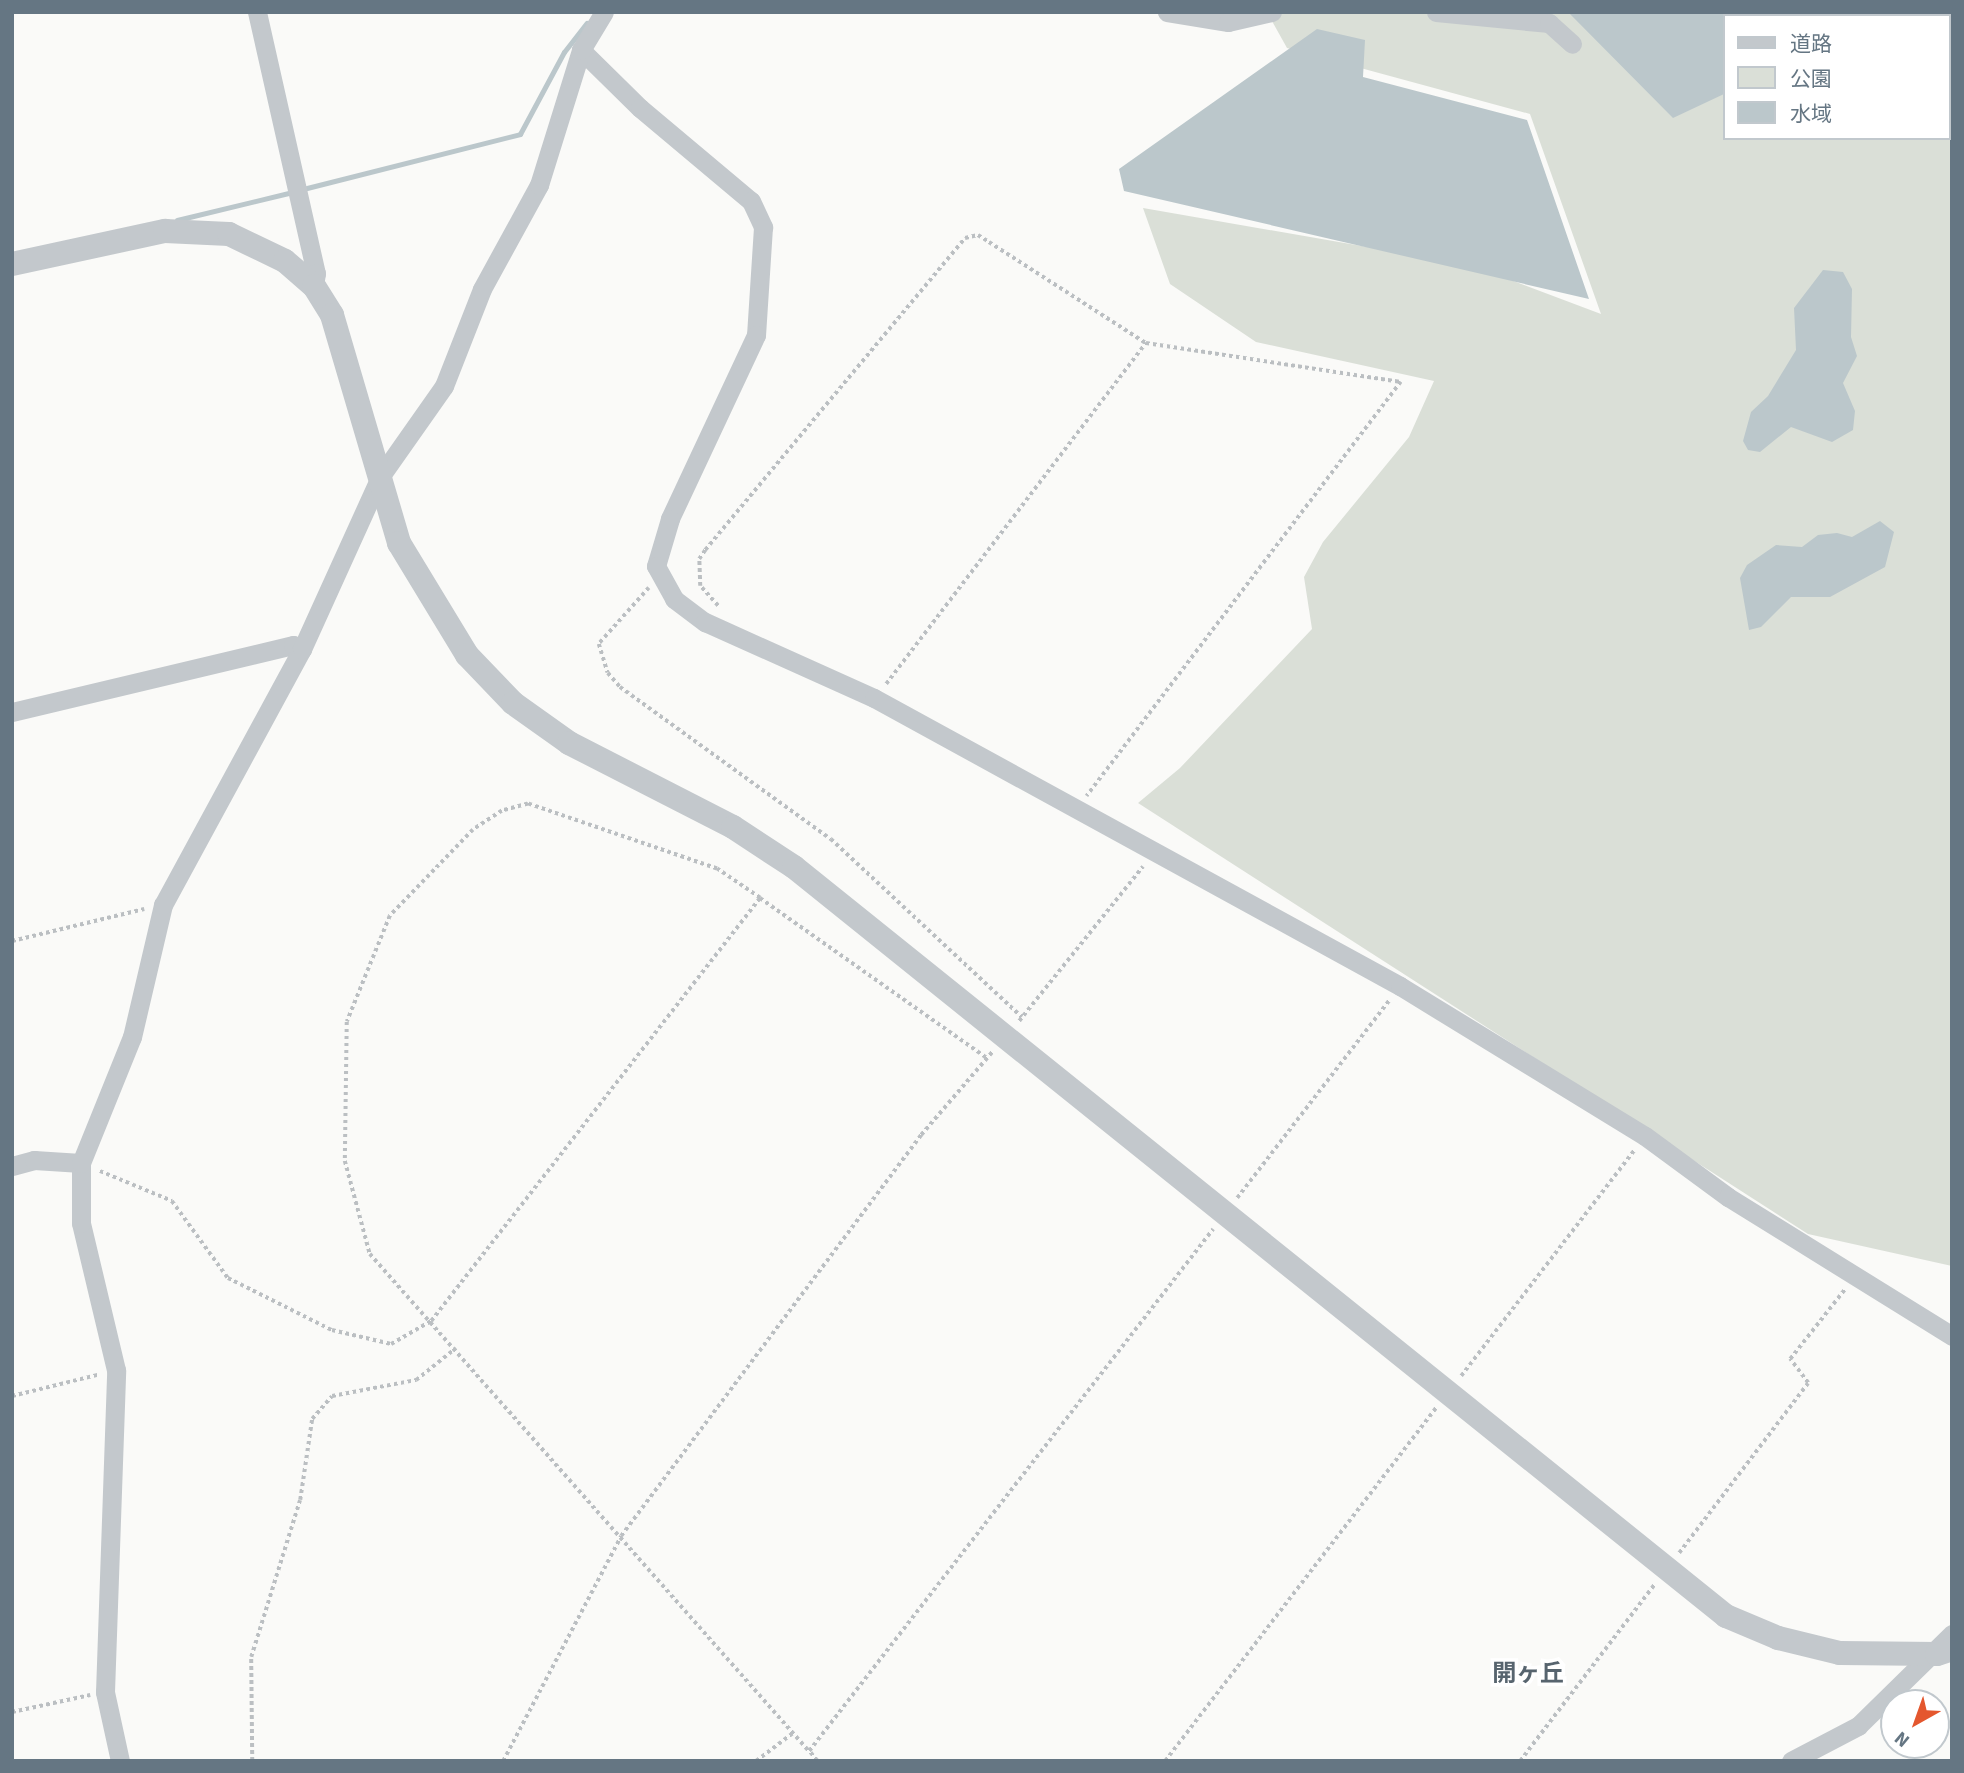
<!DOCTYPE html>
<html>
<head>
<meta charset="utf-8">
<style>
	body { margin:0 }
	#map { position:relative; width:1964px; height:1773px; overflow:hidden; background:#fafaf8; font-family:"Source Sans 3","Noto Sans JP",sans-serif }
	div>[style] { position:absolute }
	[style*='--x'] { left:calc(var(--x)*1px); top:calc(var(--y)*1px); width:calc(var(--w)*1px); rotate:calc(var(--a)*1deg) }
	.green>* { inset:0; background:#dadfd7 }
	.water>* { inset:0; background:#bbc7cb }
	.stream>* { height:5px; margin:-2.5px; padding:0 2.5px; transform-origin:2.5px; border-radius:2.5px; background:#bbc7cb }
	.path>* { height:3.5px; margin-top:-1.75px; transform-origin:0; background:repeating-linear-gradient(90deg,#bbbfc2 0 3.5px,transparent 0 7px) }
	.minor>* { height:19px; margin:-9.5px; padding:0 9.5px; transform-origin:9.5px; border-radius:9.5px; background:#c3c8cc }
	.tertiary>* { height:24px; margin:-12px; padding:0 12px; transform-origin:12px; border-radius:12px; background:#c3c8cc }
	span { translate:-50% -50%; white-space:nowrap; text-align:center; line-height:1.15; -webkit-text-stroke:7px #fff; paint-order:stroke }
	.neighbourhood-label { font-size:24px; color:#57646e; font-weight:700 }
	.frame { position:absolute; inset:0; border:14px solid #657683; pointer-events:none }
	.legend { position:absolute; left:1723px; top:14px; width:228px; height:126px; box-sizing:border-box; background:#fff; border:2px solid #c1c8cd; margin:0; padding:9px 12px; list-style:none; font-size:21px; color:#657683 }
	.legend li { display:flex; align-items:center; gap:14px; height:35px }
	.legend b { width:35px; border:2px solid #c1c8cd }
	.north { position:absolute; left:1880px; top:1689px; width:70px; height:70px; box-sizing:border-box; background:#fff; border:2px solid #c1c8cd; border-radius:50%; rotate:220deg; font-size:19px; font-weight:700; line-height:28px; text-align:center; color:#657683 }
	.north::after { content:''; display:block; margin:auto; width:24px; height:32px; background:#e4572e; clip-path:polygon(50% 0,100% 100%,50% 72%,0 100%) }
</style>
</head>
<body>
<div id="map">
	<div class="green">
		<div style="clip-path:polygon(evenodd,1267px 12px,1952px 12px,1952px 1266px,1808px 1234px,1138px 803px,1180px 768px,1312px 629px,1304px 577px,1323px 542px,1409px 437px,1434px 381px,1256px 342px,1170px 284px,1143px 208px,1471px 265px,1601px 314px,1530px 114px,1287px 48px,1267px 12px,1724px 16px,1948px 16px,1948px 138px,1724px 138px,1724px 16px)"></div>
	</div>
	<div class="water">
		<div style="clip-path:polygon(1568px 12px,1818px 12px,1823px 16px,1724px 16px,1724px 94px,1673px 118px)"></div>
		<div style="clip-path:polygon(1317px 29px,1365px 40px,1363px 77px,1527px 120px,1589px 299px,1124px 191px,1119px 169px)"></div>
		<div style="clip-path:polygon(1823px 270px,1843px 272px,1852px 289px,1851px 337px,1857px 356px,1843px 383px,1855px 411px,1853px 430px,1832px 442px,1791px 427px,1760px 452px,1748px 450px,1743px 441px,1751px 412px,1768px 396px,1796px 350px,1794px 308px)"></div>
		<div style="clip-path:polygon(1880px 521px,1894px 532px,1885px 567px,1830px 597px,1791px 597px,1761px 627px,1749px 630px,1740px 578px,1747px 565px,1776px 545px,1802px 547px,1818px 535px,1837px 533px,1852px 537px)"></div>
	</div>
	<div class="stream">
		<div style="--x:303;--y:189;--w:224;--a:-14.2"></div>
		<div style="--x:520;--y:134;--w:93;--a:-61.8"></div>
		<div style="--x:564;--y:52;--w:37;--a:-52"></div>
		<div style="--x:177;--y:220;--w:119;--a:-13.6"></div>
	</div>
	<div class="path">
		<div style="--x:649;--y:588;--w:75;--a:131.8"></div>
		<div style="--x:599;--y:644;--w:30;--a:73"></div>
		<div style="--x:608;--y:673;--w:18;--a:49"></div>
		<div style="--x:620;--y:687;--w:260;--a:35.8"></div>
		<div style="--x:831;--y:839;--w:261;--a:43"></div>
		<div style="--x:718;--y:606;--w:27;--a:-132"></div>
		<div style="--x:700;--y:586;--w:27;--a:-92"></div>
		<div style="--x:699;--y:559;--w:11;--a:-56"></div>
		<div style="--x:705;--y:550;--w:406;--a:-50.2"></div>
		<div style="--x:965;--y:238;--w:13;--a:-13"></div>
		<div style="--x:978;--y:235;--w:13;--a:32"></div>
		<div style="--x:989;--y:242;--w:187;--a:32.8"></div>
		<div style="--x:1146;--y:343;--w:258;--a:8.7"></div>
		<div style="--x:1401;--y:382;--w:520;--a:127.18"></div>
		<div style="--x:886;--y:684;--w:429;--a:-52.7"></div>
		<div style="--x:760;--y:898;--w:52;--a:-146"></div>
		<div style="--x:717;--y:869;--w:200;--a:-161"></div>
		<div style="--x:528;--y:804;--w:27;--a:165"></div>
		<div style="--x:502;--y:811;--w:35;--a:147"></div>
		<div style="--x:473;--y:830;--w:120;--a:134"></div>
		<div style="--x:390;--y:916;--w:114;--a:112.1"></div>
		<div style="--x:347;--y:1022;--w:139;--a:90.8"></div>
		<div style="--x:345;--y:1161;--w:96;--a:75"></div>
		<div style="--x:370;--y:1254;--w:663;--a:48.55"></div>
		<div style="--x:12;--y:941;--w:136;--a:-13.6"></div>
		<div style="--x:1019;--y:1021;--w:198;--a:-51.3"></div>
		<div style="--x:100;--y:1171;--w:78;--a:22.6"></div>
		<div style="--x:172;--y:1201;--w:95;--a:54"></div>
		<div style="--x:228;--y:1278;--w:116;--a:26.6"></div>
		<div style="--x:332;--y:1330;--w:61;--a:13.3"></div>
		<div style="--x:391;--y:1344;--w:46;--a:-29.9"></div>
		<div style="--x:431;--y:1321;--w:536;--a:-52.13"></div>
		<div style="--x:760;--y:898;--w:278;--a:35.2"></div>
		<div style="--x:1237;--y:1198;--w:251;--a:-52.4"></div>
		<div style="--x:1461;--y:1376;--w:286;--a:-52.5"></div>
		<div style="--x:12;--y:1396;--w:88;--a:-13.9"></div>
		<div style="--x:1679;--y:1553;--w:213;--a:-52.8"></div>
		<div style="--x:1808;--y:1383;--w:30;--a:-127"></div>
		<div style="--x:1790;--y:1359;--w:89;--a:-51.8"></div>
		<div style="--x:12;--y:1712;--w:80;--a:-12.3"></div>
		<div style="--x:252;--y:1761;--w:104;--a:-90.6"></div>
		<div style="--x:251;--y:1657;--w:164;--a:-72.7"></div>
		<div style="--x:300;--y:1500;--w:82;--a:-81.6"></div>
		<div style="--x:312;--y:1419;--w:30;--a:-49"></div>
		<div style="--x:332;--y:1396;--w:86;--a:-10.8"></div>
		<div style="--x:416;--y:1380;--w:51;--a:-38.7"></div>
		<div style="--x:503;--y:1761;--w:254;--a:-62.3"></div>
		<div style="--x:621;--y:1536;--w:501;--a:-53.2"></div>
		<div style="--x:921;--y:1135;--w:111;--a:-49.4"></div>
		<div style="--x:756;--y:1761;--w:46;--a:-37.1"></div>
		<div style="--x:817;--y:1761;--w:13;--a:-129"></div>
		<div style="--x:809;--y:1751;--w:660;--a:-52.26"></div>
		<div style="--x:1165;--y:1761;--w:446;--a:-52.5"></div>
		<div style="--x:1520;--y:1761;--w:223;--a:-52.7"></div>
	</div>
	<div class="minor">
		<div style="--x:257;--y:12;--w:268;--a:77.3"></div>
		<div style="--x:316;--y:273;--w:13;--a:99"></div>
		<div style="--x:1167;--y:12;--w:62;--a:9.3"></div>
		<div style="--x:1228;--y:22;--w:45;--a:-12.8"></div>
		<div style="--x:1436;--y:12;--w:114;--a:5.6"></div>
		<div style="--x:1549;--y:23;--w:31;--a:42"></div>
		<div style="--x:581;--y:50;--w:83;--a:44.5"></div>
		<div style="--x:640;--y:108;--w:145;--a:40"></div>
		<div style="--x:751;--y:201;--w:29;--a:65"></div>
		<div style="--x:763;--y:227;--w:108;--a:93.7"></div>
		<div style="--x:756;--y:335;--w:203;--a:115.1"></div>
		<div style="--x:670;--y:519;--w:49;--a:106.6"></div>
		<div style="--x:656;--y:566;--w:38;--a:61"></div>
		<div style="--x:674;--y:599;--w:39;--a:37"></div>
		<div style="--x:705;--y:622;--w:185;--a:24.2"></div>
		<div style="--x:874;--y:698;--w:600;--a:28.7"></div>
		<div style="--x:1400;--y:986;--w:287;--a:31.5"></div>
		<div style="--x:1645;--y:1136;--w:103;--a:36.3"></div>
		<div style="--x:1728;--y:1197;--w:264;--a:31.8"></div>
		<div style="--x:12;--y:712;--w:289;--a:-13.4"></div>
		<div style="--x:293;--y:645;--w:10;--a:24"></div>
		<div style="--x:12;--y:1166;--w:23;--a:-15"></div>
		<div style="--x:34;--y:1160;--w:47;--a:3.7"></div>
		<div style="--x:120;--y:1761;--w:71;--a:-102.3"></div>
		<div style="--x:105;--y:1692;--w:322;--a:-88"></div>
		<div style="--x:116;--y:1370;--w:151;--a:-103.4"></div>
		<div style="--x:81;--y:1223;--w:60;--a:-90"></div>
		<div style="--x:81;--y:1163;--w:136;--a:-68"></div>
		<div style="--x:132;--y:1037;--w:136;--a:-76.8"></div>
		<div style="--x:163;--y:905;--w:291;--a:-61.5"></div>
		<div style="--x:302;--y:649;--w:189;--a:-65.6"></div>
		<div style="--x:380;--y:477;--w:111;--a:-54.9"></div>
		<div style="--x:444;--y:386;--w:104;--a:-68.6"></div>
		<div style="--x:482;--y:289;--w:119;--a:-61.3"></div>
		<div style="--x:539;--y:185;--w:141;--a:-72.7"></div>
		<div style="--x:581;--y:50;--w:44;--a:-58.8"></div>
		<div style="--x:1791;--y:1761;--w:76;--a:-27.6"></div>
		<div style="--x:1858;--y:1726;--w:132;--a:-44.4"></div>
	</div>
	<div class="tertiary">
		<div style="--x:12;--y:264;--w:157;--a:-12.2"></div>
		<div style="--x:165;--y:231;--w:64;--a:2.7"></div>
		<div style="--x:229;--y:234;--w:62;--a:25.7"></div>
		<div style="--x:285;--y:261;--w:38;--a:41"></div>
		<div style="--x:314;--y:286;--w:34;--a:58"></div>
		<div style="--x:332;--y:315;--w:238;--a:73.6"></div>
		<div style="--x:399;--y:543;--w:131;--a:58.7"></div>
		<div style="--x:467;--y:655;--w:66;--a:46.2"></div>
		<div style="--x:513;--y:703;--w:69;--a:35.5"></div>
		<div style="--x:569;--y:743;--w:184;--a:27.1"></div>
		<div style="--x:733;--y:827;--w:73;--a:33.3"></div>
		<div style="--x:794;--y:867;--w:1196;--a:38.79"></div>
		<div style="--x:1726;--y:1616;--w:56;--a:22.9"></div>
		<div style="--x:1778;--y:1638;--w:64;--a:13.6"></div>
		<div style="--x:1840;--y:1653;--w:97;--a:0.6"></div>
		<div style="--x:1937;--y:1654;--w:16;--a:-18"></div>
	</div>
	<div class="neighbourhood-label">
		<span style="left:1528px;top:1674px">開ヶ丘</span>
	</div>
	<div class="frame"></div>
	<ul class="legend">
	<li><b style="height:9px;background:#c3c8cc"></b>道路</li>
	<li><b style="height:19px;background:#dadfd7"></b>公園</li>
	<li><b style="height:19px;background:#bbc7cb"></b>水域</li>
	</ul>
	<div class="north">N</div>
</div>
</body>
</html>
